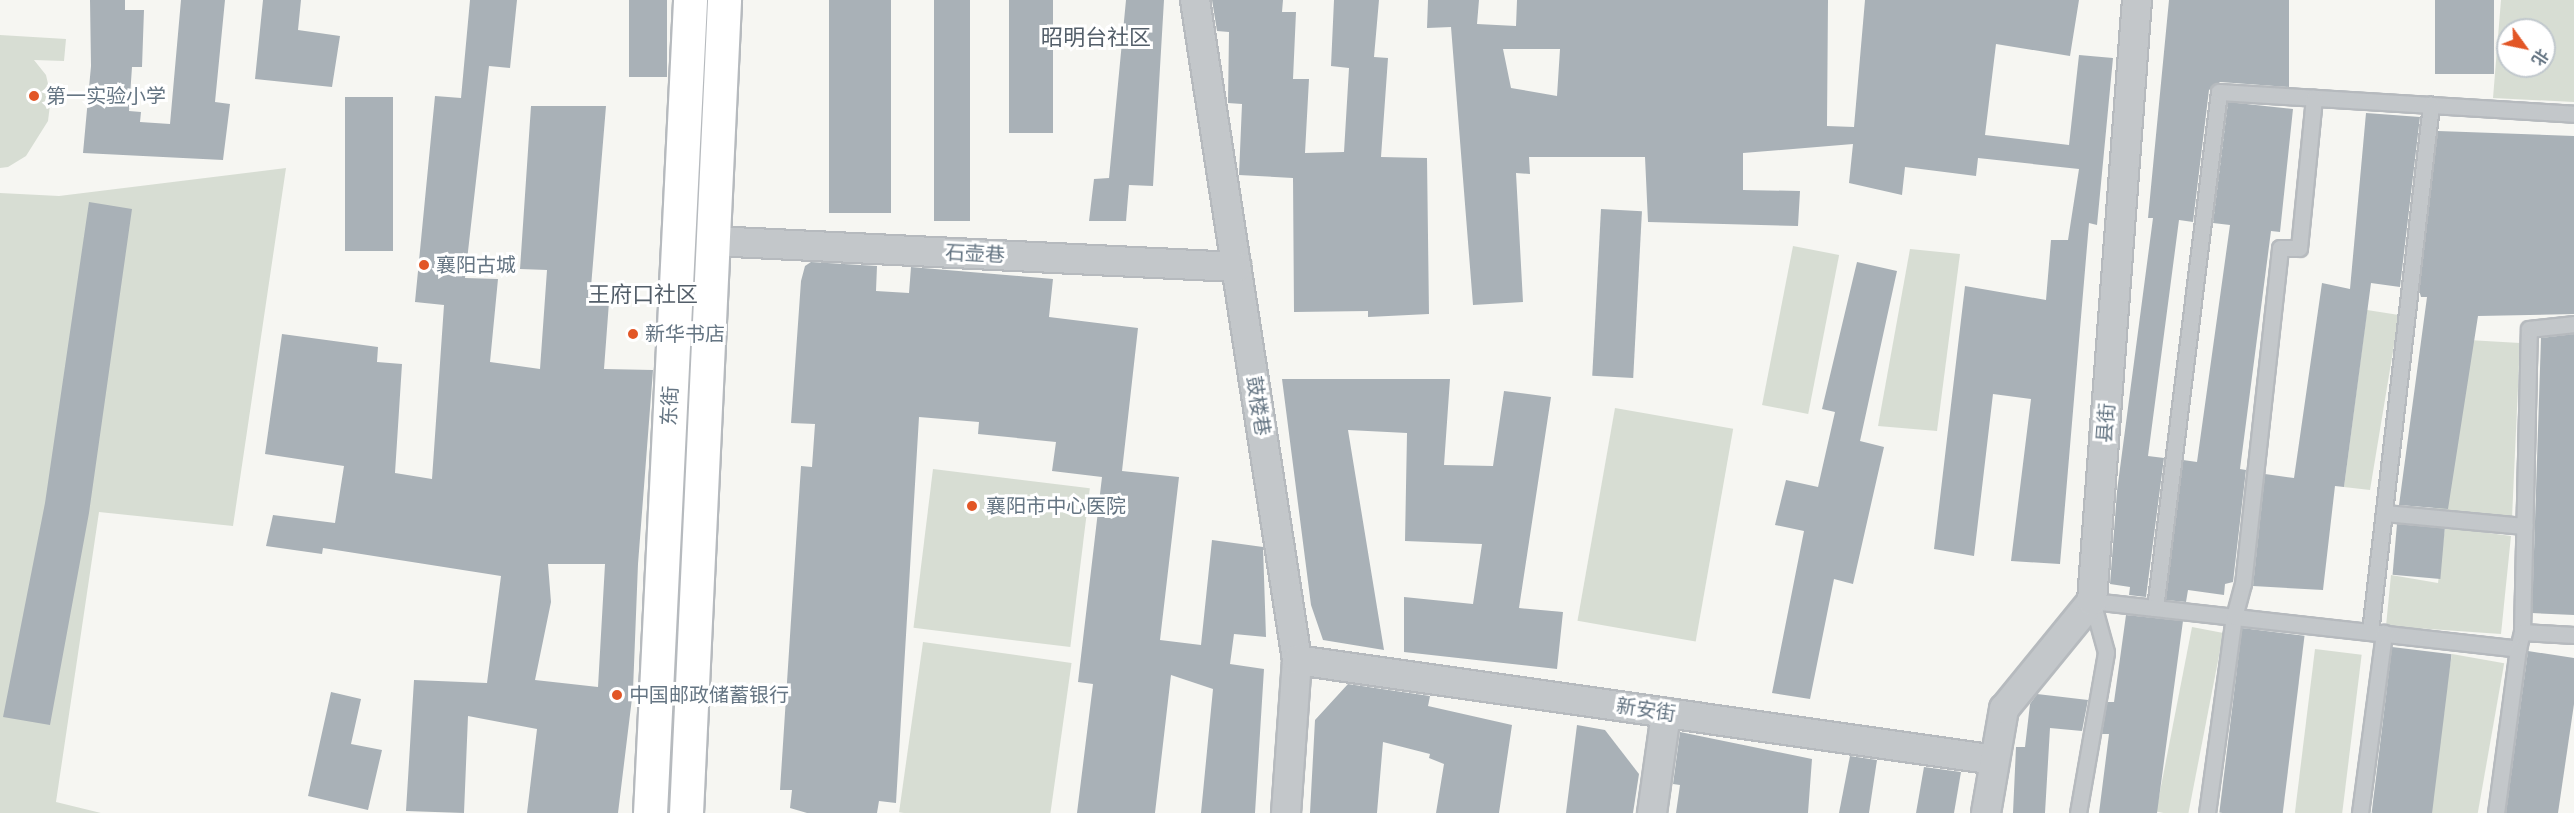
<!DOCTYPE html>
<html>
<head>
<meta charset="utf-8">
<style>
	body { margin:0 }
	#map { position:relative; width:2574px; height:813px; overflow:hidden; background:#f6f6f2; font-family:"Work Sans","Noto Sans SC",sans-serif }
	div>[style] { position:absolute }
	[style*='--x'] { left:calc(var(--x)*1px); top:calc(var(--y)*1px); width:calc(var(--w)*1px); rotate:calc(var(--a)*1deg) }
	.green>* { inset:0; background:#d7ddd3; transform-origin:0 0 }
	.building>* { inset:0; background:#a9b1b7; transform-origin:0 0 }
	.roads { filter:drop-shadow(2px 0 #b6babe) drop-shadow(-2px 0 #b6babe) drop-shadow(0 2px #b6babe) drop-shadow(0 -2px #b6babe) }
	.service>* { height:15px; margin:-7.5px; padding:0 7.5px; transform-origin:7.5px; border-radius:7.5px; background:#c3c7ca }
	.minor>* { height:28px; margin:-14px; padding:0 14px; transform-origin:14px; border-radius:14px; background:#c3c7ca }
	.primary>* { height:33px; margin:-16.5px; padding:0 16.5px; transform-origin:16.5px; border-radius:16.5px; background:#fff }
	.dots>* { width:16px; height:16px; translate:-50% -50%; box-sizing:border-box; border:3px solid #fff; border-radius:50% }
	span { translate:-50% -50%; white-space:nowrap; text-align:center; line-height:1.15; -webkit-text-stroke:6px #fff; paint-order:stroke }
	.poi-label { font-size:20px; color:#657583 }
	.left { translate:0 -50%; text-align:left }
	.street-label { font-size:20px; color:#657583 }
	.quarter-label { font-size:22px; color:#535e69 }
	.north { position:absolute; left:2496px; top:18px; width:60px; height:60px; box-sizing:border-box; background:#fff; border:2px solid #c1c8cd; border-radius:50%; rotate:123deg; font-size:16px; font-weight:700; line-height:24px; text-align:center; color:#657583 }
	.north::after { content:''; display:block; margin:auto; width:21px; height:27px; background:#e25626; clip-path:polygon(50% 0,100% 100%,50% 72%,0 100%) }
</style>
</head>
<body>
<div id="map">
	<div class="green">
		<div style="clip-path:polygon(evenodd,2501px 0,2574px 0,2574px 102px,2493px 98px,2501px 0,2508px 30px,2544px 30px,2544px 66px,2508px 66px,2508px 30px)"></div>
		<div style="clip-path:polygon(0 35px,66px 39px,64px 61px,34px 60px,46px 75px,51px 97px,48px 121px,26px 156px,8px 167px,0 168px)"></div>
		<div style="clip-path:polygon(286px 168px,233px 526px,99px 512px,56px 802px,101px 813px,0 813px,0 193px,59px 196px)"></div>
		<div style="left:1793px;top:246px;width:47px;height:162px;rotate:11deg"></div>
		<div style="clip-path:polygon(1910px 249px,1960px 254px,1937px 431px,1878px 426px)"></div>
		<div style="clip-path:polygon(2367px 310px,2399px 315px,2370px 490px,2344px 487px)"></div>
		<div style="clip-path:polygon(2451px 339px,2520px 343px,2512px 518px,2433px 509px)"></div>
		<div style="left:1615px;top:408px;width:120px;height:216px;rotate:10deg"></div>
		<div style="left:933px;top:469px;width:158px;height:160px;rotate:7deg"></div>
		<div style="clip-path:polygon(2445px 527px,2511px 536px,2501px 634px,2386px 626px,2391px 575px,2438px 583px)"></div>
		<div style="left:2192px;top:627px;width:32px;height:188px;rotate:11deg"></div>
		<div style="left:923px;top:642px;width:150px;height:172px;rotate:8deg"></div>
		<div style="left:2315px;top:649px;width:47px;height:165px;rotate:7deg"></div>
		<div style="left:2452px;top:654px;width:53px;height:160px;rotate:10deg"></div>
	</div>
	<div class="building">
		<div style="clip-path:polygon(90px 0,125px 0,125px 10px,144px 10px,142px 67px,132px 67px,129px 111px,141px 112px,140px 122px,170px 124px,181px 0,225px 0,215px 102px,230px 104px,223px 160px,83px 153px,91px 66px)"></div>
		<div style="clip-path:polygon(263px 0,301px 0,298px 30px,340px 36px,332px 87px,255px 79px)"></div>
		<div style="clip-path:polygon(evenodd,470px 0,517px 0,510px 68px,489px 66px,465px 278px,498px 279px,490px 362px,540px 369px,547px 270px,520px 269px,531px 106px,606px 106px,590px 299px,609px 302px,604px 369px,653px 370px,638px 564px,633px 690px,618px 813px,527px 813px,537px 729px,468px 716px,464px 813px,406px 811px,414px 680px,487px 683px,501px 576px,323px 548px,322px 554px,266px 546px,273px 515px,335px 523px,344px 466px,265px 454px,282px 334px,378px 347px,377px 362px,402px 364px,395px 473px,432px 479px,444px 305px,415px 302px,435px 96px,461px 98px,470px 0,548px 564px,605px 564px,598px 687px,535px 680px,551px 602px,548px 564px)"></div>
		<div style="left:629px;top:0;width:38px;height:77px"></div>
		<div style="left:829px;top:0;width:62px;height:213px"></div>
		<div style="left:934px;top:0;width:36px;height:221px"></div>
		<div style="left:1009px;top:0;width:44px;height:133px"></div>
		<div style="clip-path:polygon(1126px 0,1164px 0,1153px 186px,1129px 185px,1126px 221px,1089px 221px,1094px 179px,1109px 178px)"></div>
		<div style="clip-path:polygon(1212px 0,1283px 0,1282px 12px,1296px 12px,1293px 79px,1309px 79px,1305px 153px,1344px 152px,1349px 68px,1331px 66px,1334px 0,1379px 0,1374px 57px,1388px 58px,1381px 157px,1427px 158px,1429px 314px,1368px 317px,1368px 311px,1294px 312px,1293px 178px,1239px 175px,1242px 104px,1228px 103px,1229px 32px,1217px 31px)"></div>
		<div style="clip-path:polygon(evenodd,1428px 0,1479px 0,1477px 24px,1516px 26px,1517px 0,1828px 0,1827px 126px,1854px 127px,1865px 0,2079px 0,2070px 56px,1996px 44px,1985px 135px,2069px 145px,2079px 55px,2113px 58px,2097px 225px,2089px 223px,2060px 564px,2011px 561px,2031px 399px,1993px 394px,1974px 556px,1934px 549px,1965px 286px,2046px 300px,2051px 240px,2068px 240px,2079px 169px,1978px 158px,1976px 176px,1905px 167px,1902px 195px,1849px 183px,1853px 144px,1743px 153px,1743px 190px,1800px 191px,1798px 226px,1648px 222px,1645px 157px,1529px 157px,1530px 174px,1516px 173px,1523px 302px,1473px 305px,1451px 27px,1427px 28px,1428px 0,1503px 49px,1560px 49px,1557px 96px,1511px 88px,1503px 49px)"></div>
		<div style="clip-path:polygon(2169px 0,2289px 0,2289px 87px,2220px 82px,2209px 90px,2193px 222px,2179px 220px,2148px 456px,2164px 458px,2146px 597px,2129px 595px,2130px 587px,2110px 584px,2117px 491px,2153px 218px,2148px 218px)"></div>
		<div style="left:2435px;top:0;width:59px;height:74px"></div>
		<div style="left:345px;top:97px;width:48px;height:154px"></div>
		<div style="clip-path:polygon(2228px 102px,2293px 109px,2280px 232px,2271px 231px,2240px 469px,2246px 470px,2233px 582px,2225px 584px,2224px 595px,2188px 590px,2186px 602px,2166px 600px,2183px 460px,2197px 462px,2230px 225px,2213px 223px)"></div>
		<div style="clip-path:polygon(2366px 113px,2420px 117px,2400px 287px,2371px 283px,2344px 487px,2335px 486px,2323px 590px,2253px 586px,2265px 474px,2294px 478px,2322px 283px,2350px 289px)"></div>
		<div style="clip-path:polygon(2438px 131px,2574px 136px,2574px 314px,2478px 316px,2448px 509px,2399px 505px,2427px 297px,2421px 297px,2419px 290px)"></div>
		<div style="clip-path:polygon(89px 202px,132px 209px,89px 513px,50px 725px,3px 717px,45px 503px)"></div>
		<div style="left:1601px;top:209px;width:41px;height:167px;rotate:3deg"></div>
		<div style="clip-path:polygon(811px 262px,877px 266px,876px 291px,909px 293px,911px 267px,1053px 279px,1049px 317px,1138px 328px,1122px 471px,1179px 477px,1160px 640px,1201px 645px,1212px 540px,1263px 547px,1266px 637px,1234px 634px,1230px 664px,1264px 669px,1255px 813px,1201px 813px,1213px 689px,1171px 675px,1155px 813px,1077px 813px,1093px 684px,1078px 682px,1102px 477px,1052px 471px,1056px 442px,978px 434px,979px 422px,919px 417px,896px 803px,879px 801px,877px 813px,807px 813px,790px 808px,792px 790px,780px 790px,801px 466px,812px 467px,815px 424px,791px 423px,801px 281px,805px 266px)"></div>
		<div style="clip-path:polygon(1857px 262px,1897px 271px,1860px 441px,1884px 447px,1853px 584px,1834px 579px,1810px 699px,1772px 693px,1804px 531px,1775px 525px,1786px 480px,1818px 487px,1835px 412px,1822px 409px)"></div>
		<div style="clip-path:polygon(2574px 334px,2574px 615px,2532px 613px,2541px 338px)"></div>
		<div style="clip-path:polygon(1282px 379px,1450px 379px,1444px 465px,1493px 466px,1504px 391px,1551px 397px,1519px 608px,1563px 612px,1557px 669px,1404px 652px,1404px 597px,1473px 604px,1482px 544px,1405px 541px,1407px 433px,1348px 430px,1384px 650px,1323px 640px,1311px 605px)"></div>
		<div style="left:2397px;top:524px;width:48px;height:51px;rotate:5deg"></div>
		<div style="clip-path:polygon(2126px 615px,2183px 621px,2157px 813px,2099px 813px,2109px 734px,2102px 734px,2107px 702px,2114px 702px)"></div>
		<div style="left:2242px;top:628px;width:63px;height:186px;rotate:7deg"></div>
		<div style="left:2392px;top:647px;width:60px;height:167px;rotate:7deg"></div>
		<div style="clip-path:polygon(2528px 651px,2574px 658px,2574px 704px,2558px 813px,2506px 813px)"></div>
		<div style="clip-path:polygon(1348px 684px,1430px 696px,1428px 706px,1512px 725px,1499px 813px,1436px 813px,1444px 764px,1429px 758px,1430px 754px,1383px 742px,1377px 813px,1310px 813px,1315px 720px)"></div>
		<div style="clip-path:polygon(331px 692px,361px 699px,351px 744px,382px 750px,368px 810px,308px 796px)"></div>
		<div style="clip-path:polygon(2037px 694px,2088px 700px,2082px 731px,2050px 728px,2045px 813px,2013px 813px,2016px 747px,2025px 747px,2030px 704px)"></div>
		<div style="clip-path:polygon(1577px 725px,1605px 730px,1639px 774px,1633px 813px,1566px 813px)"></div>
		<div style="clip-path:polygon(1680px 732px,1812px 759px,1808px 813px,1676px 813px,1680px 785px,1673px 784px)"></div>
		<div style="clip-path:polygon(1850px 756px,1877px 760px,1869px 813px,1839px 813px)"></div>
		<div style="clip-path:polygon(1924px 767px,1961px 772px,1954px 813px,1916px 813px)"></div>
	</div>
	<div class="roads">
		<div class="service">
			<div style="--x:2384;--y:513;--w:141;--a:5.3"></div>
			<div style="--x:2155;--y:608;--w:520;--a:-82.93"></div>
			<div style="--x:2219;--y:92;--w:356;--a:3.5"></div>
			<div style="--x:2370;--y:632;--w:531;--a:-83.4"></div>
			<div style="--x:2522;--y:632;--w:303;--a:-88.7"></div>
			<div style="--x:2529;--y:329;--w:45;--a:-6.3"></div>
			<div style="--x:2078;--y:813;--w:163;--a:-80.1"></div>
			<div style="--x:2106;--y:652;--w:53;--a:-105.4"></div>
			<div style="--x:2092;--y:601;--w:429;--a:6.4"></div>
			<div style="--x:2518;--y:649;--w:17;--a:-77"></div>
			<div style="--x:2522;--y:632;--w:52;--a:3.3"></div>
			<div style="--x:2207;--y:813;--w:198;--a:-82.2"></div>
			<div style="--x:2234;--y:617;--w:34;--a:-75"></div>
			<div style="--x:2243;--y:584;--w:338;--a:-83.7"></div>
			<div style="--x:2280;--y:248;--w:19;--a:0"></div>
			<div style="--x:2299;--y:248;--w:151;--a:-84.3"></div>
			<div style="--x:2360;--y:813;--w:182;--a:-82.4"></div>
			<div style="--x:2496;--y:813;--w:165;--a:-82.4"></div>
		</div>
		<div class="minor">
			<div style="--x:1195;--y:0;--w:668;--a:81.21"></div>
			<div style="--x:1297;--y:660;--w:153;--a:94.1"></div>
			<div style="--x:713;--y:241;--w:524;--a:2.85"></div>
			<div style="--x:1297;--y:660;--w:705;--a:8.15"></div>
			<div style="--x:1652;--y:813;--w:101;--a:-82"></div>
			<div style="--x:1986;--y:813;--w:106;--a:-80.2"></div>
			<div style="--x:2004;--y:709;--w:139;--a:-50.8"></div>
			<div style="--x:2092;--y:601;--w:603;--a:-85.72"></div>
		</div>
		<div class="primary">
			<div style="--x:650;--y:813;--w:814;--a:-87.18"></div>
			<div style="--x:686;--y:813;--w:814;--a:-87.32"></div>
		</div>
	</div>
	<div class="dots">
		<div style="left:34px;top:96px;background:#e25626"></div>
		<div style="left:424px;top:265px;background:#e25626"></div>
		<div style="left:633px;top:334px;background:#e25626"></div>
		<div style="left:972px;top:506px;background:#e25626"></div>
		<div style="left:617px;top:695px;background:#e25626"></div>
	</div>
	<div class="poi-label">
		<span class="left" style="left:46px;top:96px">第一实验小学</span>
		<span class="left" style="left:436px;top:265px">襄阳古城</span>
		<span class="left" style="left:645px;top:334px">新华书店</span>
		<span class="left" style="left:986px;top:506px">襄阳市中心医院</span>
		<span class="left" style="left:629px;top:695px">中国邮政储蓄银行</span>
	</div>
	<div class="street-label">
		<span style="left:975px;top:254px;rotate:3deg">石壶巷</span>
		<span style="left:670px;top:406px;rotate:-87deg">东街</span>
		<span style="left:1258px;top:406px;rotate:81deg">鼓楼巷</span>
		<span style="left:2106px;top:423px;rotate:-86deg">县街</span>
		<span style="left:1646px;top:710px;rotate:8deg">新安街</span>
	</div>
	<div class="quarter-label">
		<span style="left:1096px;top:38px">昭明台社区</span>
		<span style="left:643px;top:295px">王府口社区</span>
	</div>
	<div class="north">北</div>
</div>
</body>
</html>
